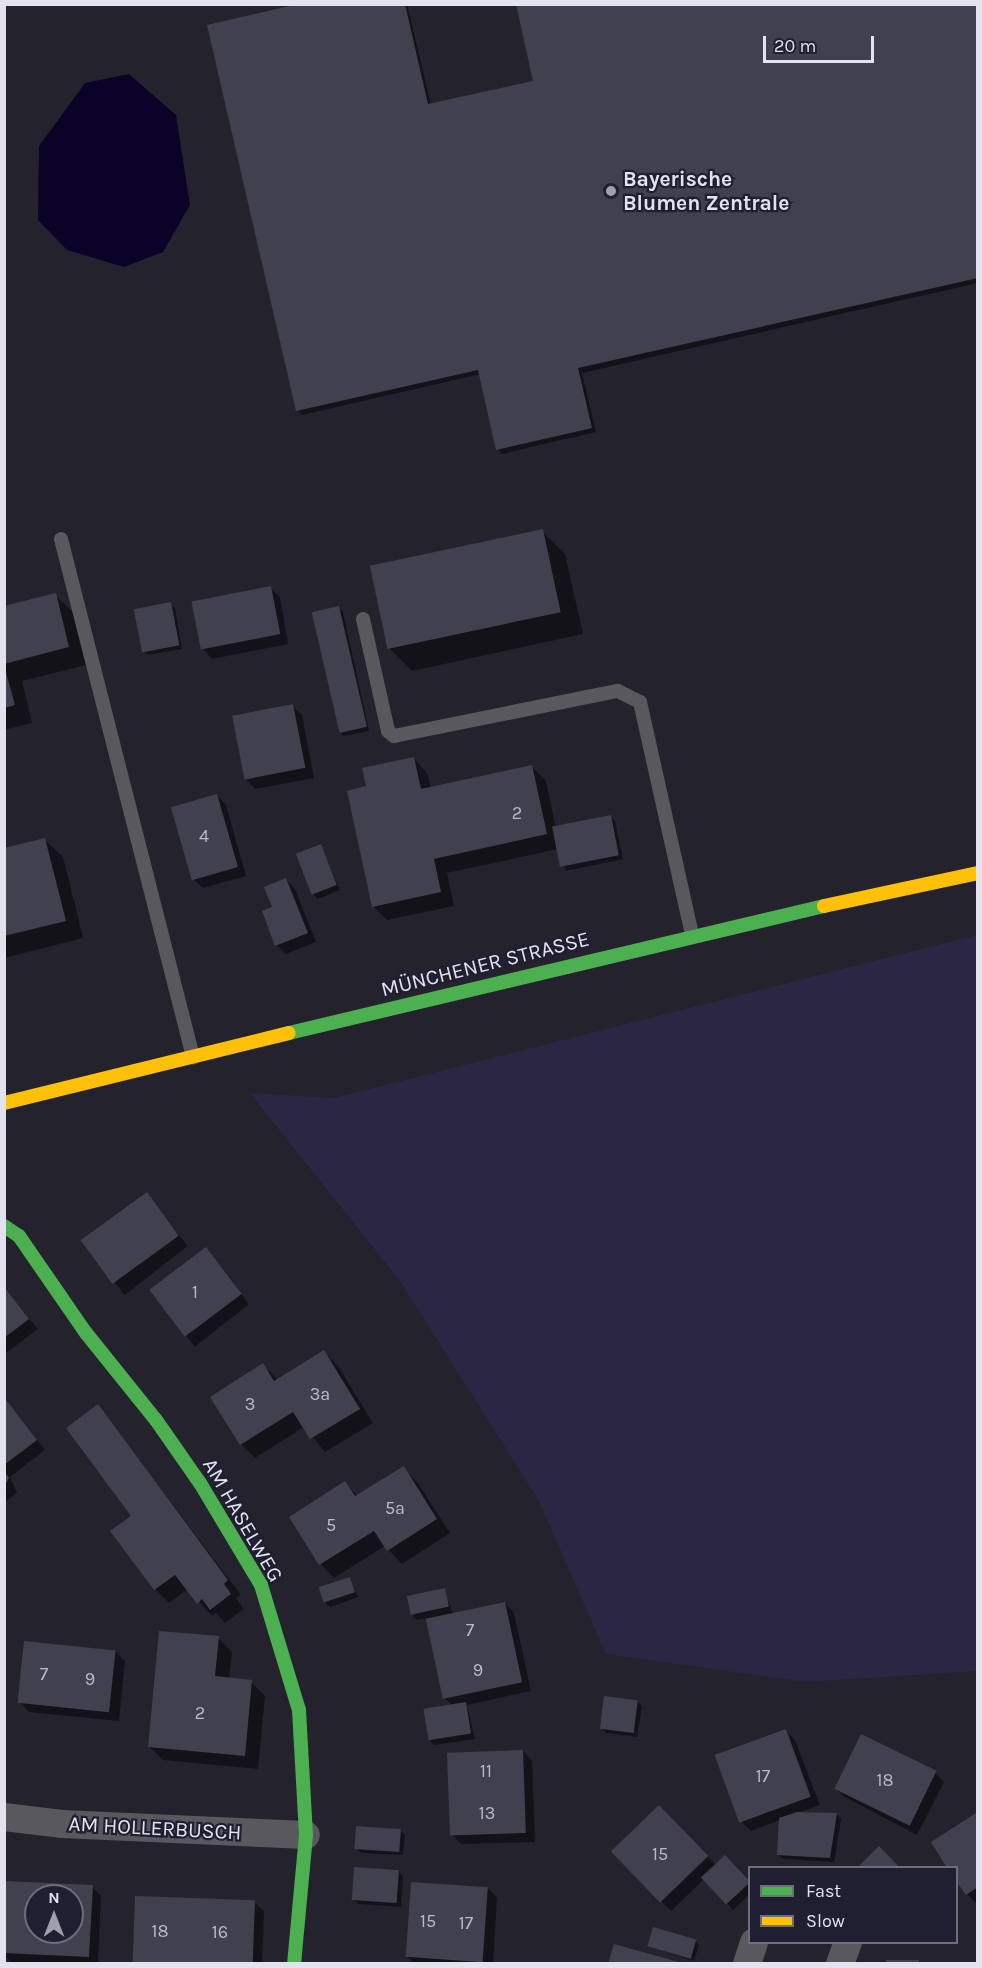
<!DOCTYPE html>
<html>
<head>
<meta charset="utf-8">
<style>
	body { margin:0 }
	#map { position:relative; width:982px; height:1968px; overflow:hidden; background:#24232d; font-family:Karla,sans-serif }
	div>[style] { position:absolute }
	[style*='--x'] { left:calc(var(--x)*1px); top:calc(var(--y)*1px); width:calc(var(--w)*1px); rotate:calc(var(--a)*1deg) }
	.green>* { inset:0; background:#2a2643 }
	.water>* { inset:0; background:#0b0327 }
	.shadow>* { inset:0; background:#0007; transform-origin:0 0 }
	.building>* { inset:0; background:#41404e; transform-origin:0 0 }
	.lane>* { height:14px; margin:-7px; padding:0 7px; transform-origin:7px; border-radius:7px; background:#58585d }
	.street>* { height:28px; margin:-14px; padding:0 14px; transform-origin:14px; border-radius:14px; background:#58585d }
	.fast>* { height:14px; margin:-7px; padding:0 7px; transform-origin:7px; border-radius:7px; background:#4caf50 }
	.slow>* { height:14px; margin:-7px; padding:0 7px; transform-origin:7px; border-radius:7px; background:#ffc107 }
	.dots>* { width:16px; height:16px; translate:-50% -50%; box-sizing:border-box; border:3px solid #201f31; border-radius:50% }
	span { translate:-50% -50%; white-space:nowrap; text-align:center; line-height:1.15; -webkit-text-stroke:4.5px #201f31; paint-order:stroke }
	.number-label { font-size:18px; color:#babac8 }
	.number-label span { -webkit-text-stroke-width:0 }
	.poi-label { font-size:21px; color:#e3e3f0; font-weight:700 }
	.left { translate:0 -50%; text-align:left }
	.street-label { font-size:21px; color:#e3e3f0 }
	.frame { position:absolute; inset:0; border:6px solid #e3e3f0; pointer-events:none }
	.legend { position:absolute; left:748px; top:1866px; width:210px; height:78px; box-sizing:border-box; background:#201f31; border:2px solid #6e6d7d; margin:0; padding:8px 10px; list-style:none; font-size:18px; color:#e3e3f0 }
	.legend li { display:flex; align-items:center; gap:12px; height:30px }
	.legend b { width:30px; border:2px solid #6e6d7d }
	.north { position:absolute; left:24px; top:1884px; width:60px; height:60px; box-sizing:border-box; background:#201f31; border:2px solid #6e6d7d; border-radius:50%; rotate:0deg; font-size:16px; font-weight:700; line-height:24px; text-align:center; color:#e3e3f0 }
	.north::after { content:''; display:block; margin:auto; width:21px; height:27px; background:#a0a0ac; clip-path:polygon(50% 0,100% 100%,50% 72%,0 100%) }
	.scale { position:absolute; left:763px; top:36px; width:111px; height:27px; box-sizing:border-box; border:3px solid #e3e3f0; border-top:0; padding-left:8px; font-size:18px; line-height:21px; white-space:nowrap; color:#e3e3f0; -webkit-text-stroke:4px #201f31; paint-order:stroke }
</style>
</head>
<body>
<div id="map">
	<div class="green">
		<div style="clip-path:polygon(977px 935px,977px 1671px,805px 1682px,606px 1654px,538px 1499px,400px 1281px,250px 1093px,334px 1098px)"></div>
	</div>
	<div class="water">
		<div style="clip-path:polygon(129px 74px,176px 115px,190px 205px,163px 252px,124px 267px,67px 250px,38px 220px,39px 146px,85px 83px)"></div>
	</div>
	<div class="shadow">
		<div style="clip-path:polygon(304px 4px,407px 4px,431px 105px,535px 82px,978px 4px,978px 283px,582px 373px,596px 432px,502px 454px,498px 449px,481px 374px,302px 415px,297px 410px)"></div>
		<div style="clip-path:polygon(542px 531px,565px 554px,583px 634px,412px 671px,389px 648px)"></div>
		<div style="clip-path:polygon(270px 588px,280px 597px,288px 644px,212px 659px,203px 649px)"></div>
		<div style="clip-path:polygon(55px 595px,73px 612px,86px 665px,22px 681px,32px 723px,4px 730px,4px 607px)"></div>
		<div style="clip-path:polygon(170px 604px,175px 608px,182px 649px,148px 655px,143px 651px)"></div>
		<div style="clip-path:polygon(339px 608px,343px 612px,369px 731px,343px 736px,339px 732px)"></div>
		<div style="clip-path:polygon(292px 706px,302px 715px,314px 778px,255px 789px,246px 779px)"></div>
		<div style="clip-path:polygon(414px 759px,427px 773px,431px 789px,532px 767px,546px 781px,556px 828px,610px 817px,615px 821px,623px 859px,566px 871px,558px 849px,447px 873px,454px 906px,387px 920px,373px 906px,368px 787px)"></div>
		<div style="clip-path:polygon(217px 795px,226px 805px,246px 876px,203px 888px,193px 879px)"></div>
		<div style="clip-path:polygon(45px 840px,63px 857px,83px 938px,4px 958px,4px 850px)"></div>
		<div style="clip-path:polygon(321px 846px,340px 890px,318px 899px,313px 894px)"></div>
		<div style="clip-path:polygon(286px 880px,295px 889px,316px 942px,286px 954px,276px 945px)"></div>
		<div style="left:147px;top:1194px;width:66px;height:80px;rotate:52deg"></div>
		<div style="left:206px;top:1249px;width:70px;height:69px;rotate:52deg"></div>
		<div style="clip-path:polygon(4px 1289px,38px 1329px,6px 1353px,4px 1351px)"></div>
		<div style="clip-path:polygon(324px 1352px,338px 1366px,373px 1423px,325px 1452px,304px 1427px,255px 1458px,241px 1444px,263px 1365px,277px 1379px)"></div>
		<div style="clip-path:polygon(4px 1397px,45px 1450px,10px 1477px,17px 1493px,4px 1503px)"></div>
		<div style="clip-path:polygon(98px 1406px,241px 1595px,236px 1598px,244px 1609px,225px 1623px,216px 1613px,212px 1616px,188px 1589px,169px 1603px,155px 1589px)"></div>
		<div style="clip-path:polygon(403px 1468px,417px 1482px,450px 1533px,402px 1564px,385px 1546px,334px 1578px,321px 1564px,345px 1483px,358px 1496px)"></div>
		<div style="clip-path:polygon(349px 1579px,358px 1597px,330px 1607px,325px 1603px)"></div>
		<div style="clip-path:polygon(444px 1590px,453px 1614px,505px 1603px,514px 1613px,531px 1691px,467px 1705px,475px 1739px,434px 1745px,430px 1741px,452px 1705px,444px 1698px,427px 1618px,417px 1620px,413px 1616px)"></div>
		<div style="clip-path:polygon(218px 1638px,232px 1652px,229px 1679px,251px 1682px,265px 1696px,258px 1769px,163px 1760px,149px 1746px)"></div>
		<div style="clip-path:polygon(115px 1651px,125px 1661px,119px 1721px,29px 1712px,20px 1702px)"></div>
		<div style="clip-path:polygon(637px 1701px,642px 1706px,637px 1737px,606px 1733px,602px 1728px)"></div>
		<div style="clip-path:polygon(786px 1731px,795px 1740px,820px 1805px,798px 1813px,837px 1814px,841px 1819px,834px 1862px,783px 1859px,778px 1855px,780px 1820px,751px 1831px,741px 1821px)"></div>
		<div style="clip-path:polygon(523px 1751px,532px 1761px,535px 1842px,461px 1844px,451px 1834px)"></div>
		<div style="clip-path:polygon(935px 1773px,944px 1782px,917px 1835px,845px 1797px,835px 1788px)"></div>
		<div style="clip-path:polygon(659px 1807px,716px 1865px,725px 1858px,750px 1884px,750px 1894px,733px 1910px,704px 1879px,671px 1911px,613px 1852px)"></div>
		<div style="clip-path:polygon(976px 1815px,978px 1816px,976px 1903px,967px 1894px,956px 1868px,933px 1843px)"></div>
		<div style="clip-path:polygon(400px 1830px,405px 1835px,403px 1855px,361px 1853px,356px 1848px)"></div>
		<div style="clip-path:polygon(398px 1871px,403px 1876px,401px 1907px,358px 1904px,354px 1899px)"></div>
		<div style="clip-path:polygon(evenodd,92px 1887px,101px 1896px,98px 1964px,11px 1962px,4px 1955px,4px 1897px,92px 1887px,36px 1896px,72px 1896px,72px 1932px,36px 1932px,36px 1896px)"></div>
		<div style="clip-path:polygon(488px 1888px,497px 1898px,493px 1964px,414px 1964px,408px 1957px)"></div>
		<div style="clip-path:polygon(254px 1902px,264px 1911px,262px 1964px,134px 1964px)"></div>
		<div style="clip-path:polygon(695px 1940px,699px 1945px,694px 1961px,649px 1946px)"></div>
	</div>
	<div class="building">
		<div style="clip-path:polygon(298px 4px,405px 4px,428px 104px,533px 81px,516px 4px,978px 4px,978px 278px,578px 368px,592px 428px,496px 450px,478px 370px,296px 411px,207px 25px)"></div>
		<div style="left:543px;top:529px;width:85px;height:177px;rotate:78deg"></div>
		<div style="left:271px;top:586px;width:49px;height:81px;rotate:79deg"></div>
		<div style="clip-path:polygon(56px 593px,69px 647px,4px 664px,4px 606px)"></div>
		<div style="left:171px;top:602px;width:44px;height:38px;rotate:79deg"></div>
		<div style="left:339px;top:606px;width:124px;height:28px;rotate:77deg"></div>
		<div style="clip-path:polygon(4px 665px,15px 705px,4px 708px)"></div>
		<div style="left:293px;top:704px;width:65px;height:62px;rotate:79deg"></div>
		<div style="clip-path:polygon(414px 757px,421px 789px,532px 765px,547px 834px,434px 859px,441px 892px,372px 907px,347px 791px,366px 786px,362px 768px)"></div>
		<div style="left:217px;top:794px;width:76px;height:48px;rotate:74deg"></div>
		<div style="left:611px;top:815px;width:41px;height:60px;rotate:79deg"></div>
		<div style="clip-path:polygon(45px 838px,66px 921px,4px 936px,4px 848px)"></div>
		<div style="left:321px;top:844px;width:44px;height:27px;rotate:69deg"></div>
		<div style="clip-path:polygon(286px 878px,308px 933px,275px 946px,262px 911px,272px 907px,264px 887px)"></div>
		<div style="left:147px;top:1192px;width:54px;height:82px;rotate:54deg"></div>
		<div style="left:206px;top:1247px;width:59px;height:71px;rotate:53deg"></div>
		<div style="clip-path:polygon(4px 1287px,29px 1319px,4px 1338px)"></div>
		<div style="clip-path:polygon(324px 1350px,360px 1409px,310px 1439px,293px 1412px,240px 1445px,210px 1397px,263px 1363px,274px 1381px)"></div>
		<div style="clip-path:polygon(4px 1397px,37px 1440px,4px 1465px)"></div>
		<div style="clip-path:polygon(98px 1404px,228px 1580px,224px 1584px,231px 1594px,210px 1610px,202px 1599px,197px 1604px,175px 1575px,154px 1590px,110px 1531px,131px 1516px,66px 1428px)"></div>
		<div style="clip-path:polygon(404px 1466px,437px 1519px,387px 1551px,374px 1531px,319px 1565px,289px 1517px,345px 1481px,355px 1496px)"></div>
		<div style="clip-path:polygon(4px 1471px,9px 1478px,4px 1487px)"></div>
		<div style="left:350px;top:1577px;width:16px;height:33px;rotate:72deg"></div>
		<div style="left:445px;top:1588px;width:19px;height:39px;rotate:78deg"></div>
		<div style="left:505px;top:1602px;width:82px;height:81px;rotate:78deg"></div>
		<div style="clip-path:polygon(159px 1631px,219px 1636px,215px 1676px,252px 1680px,245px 1756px,148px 1747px)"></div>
		<div style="left:24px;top:1641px;width:92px;height:62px;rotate:6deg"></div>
		<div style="left:604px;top:1696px;width:34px;height:33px;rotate:7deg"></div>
		<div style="left:466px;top:1702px;width:32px;height:43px;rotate:81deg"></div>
		<div style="left:786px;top:1729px;width:72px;height:76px;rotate:70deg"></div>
		<div style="left:861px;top:1734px;width:84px;height:61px;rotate:26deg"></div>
		<div style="left:523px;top:1750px;width:83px;height:76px;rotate:88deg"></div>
		<div style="left:659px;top:1805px;width:71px;height:67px;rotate:46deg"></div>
		<div style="clip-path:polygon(797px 1812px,837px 1813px,830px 1858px,777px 1855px,779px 1818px)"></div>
		<div style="clip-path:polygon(976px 1813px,978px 1887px,966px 1895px,956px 1881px,956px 1868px,947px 1868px,931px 1842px)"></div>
		<div style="left:356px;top:1826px;width:45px;height:23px;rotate:4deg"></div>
		<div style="clip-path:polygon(879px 1846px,900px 1868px,857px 1868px)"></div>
		<div style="left:725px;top:1855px;width:37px;height:33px;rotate:47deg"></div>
		<div style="left:354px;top:1867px;width:45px;height:33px;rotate:4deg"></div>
		<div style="clip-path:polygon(evenodd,4px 1881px,93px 1885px,89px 1957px,4px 1953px,4px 1881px,36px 1896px,72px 1896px,72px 1932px,36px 1932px,36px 1896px)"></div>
		<div style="left:411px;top:1882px;width:77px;height:75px;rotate:4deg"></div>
		<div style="left:135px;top:1896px;width:120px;height:68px;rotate:2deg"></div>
		<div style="left:653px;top:1927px;width:45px;height:20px;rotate:16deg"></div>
		<div style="clip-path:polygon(614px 1944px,682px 1963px,682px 1964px,608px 1964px)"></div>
		<div style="left:886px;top:1960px;width:33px;height:4px"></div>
	</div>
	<div class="lane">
		<div style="--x:61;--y:539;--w:535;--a:75.7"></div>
		<div style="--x:363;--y:619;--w:115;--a:77.4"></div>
		<div style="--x:388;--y:731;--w:8;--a:40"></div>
		<div style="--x:394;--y:736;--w:228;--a:-11.4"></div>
		<div style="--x:618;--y:691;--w:25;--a:27"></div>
		<div style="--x:640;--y:702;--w:239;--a:77.4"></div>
	</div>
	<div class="street">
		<div style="--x:4;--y:1817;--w:58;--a:6.9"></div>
		<div style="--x:62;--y:1824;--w:244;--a:2.6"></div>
		<div style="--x:747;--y:1964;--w:23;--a:-72"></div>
		<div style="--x:840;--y:1964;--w:23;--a:-70"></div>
	</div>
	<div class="fast">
		<div style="--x:289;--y:1033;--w:550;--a:-13.35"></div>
		<div style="--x:4;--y:1226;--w:18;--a:34"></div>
		<div style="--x:19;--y:1236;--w:118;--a:55.4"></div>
		<div style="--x:86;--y:1333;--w:112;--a:51.2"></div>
		<div style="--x:156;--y:1420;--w:77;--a:55.1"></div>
		<div style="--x:200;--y:1483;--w:119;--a:59.1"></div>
		<div style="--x:261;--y:1585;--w:131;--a:73.1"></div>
		<div style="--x:299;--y:1710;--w:125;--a:86.8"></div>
		<div style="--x:306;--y:1835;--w:130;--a:95.3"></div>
	</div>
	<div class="slow">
		<div style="--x:824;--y:906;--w:157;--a:-12.1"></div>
		<div style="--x:4;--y:1103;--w:293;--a:-13.8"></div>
	</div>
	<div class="dots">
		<div style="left:611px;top:191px;background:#a0a0ac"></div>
	</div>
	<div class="number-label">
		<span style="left:517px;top:813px">2</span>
		<span style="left:204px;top:836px">4</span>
		<span style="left:195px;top:1292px">1</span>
		<span style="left:320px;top:1394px">3a</span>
		<span style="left:250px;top:1404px">3</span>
		<span style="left:395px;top:1508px">5a</span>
		<span style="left:331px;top:1525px">5</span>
		<span style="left:470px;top:1630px">7</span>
		<span style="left:478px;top:1670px">9</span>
		<span style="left:44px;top:1674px">7</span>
		<span style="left:90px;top:1679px">9</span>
		<span style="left:200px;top:1713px">2</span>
		<span style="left:486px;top:1771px">11</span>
		<span style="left:763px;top:1776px">17</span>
		<span style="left:885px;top:1780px">18</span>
		<span style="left:487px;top:1813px">13</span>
		<span style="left:660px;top:1854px">15</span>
		<span style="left:428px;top:1921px">15</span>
		<span style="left:466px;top:1923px">17</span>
		<span style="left:160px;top:1931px">18</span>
		<span style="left:220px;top:1932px">16</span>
	</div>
	<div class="poi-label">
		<span class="left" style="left:623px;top:191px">Bayerische<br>Blumen Zentrale</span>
	</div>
	<div class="street-label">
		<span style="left:485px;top:964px;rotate:-14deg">MÜNCHENER STRASSE</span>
		<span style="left:243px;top:1520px;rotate:60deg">AM HASELWEG</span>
		<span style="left:155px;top:1828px;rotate:3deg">AM HOLLERBUSCH</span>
	</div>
	<div class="frame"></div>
	<ul class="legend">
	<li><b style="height:8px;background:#4caf50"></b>Fast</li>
	<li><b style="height:8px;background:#ffc107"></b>Slow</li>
	</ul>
	<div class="north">N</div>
	<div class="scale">20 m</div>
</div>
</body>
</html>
